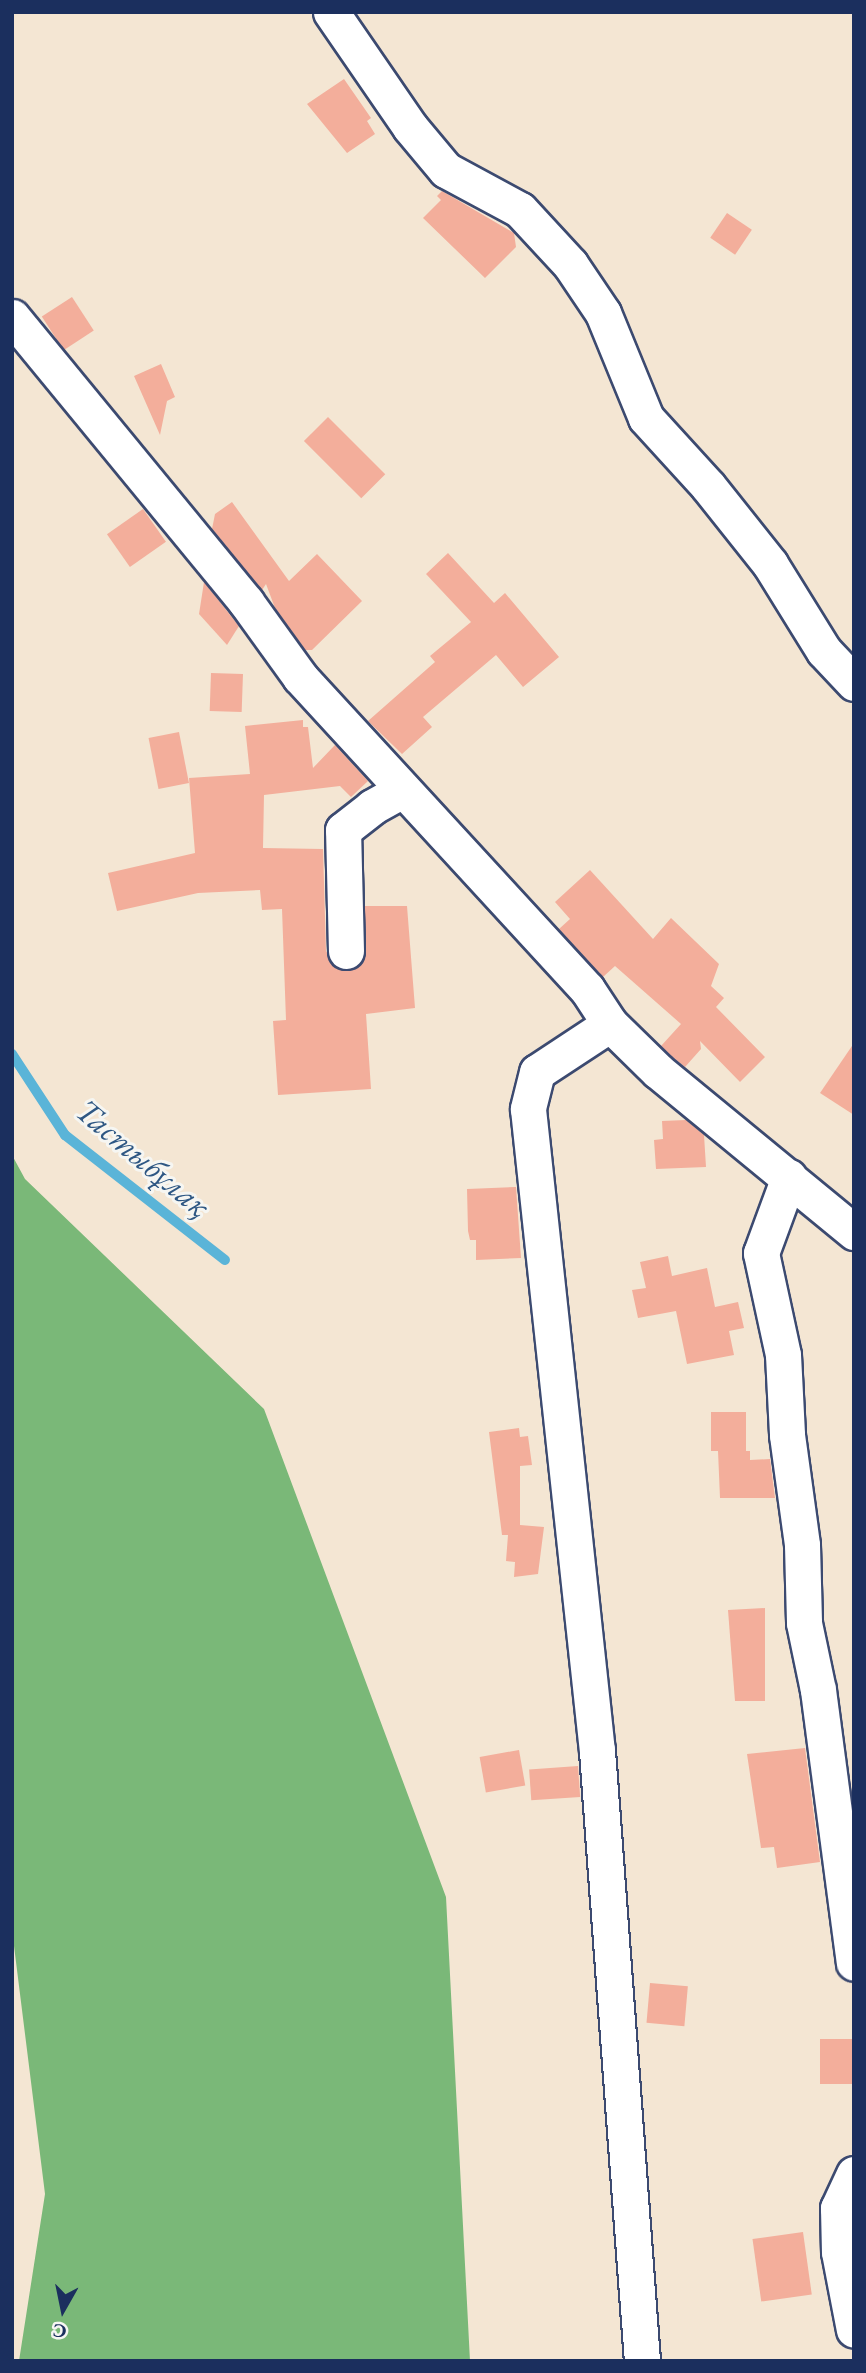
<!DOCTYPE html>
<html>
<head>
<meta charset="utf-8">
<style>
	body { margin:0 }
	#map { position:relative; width:866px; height:2373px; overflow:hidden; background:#f4e6d3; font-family:"EB Garamond",serif }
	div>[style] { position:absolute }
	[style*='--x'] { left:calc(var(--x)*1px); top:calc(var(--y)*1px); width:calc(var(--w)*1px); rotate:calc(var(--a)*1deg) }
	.forest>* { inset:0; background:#7ab878 }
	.stream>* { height:10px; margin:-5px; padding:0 5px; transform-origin:5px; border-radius:5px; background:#5ab4d8 }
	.building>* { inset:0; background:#f3ae9b; transform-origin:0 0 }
	.roads { filter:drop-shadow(2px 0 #3c4a70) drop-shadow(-2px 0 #3c4a70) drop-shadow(0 2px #3c4a70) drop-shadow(0 -2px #3c4a70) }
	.minor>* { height:35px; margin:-17.5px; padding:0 17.5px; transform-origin:17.5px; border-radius:17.5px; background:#fff }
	span { translate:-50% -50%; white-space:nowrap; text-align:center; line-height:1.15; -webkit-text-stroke:6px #f6f6f2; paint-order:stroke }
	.water-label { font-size:33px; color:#2e5783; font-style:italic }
	.frame { position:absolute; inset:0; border:14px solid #1b2f5e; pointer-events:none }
	.north { position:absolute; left:28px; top:2275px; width:70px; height:70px; -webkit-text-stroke:5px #f6f6f2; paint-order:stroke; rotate:189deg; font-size:19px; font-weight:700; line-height:28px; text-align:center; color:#1b2f5e }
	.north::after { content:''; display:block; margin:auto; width:24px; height:32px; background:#1b2f5e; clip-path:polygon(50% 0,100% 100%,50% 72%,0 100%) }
</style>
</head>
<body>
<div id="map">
	<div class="forest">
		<div style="clip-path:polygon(12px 1155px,25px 1179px,264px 1409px,446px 1897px,470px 2361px,19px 2361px,45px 2194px,12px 1930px)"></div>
	</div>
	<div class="stream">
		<div style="--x:12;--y:1054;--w:97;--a:56.8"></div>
		<div style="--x:65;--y:1135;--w:203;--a:38"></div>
	</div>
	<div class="building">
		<div style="clip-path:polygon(344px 79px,371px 118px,367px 121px,375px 134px,347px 153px,307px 104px)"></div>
		<div style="clip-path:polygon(442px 191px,514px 233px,516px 247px,485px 278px,423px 218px,441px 200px,437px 196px)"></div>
		<div style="left:727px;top:213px;width:30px;height:30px;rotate:34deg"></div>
		<div style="left:72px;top:297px;width:40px;height:36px;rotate:57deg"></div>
		<div style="clip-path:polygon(161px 364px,175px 397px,167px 401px,160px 435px,134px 376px)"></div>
		<div style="left:328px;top:417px;width:81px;height:34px;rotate:45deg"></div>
		<div style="clip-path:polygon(232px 502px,289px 581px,317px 554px,362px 601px,312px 650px,305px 650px,275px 608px,266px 584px,262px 590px,212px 529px,215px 514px)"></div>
		<div style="left:143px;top:509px;width:40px;height:44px;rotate:55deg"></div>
		<div style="clip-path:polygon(448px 553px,494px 603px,505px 593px,559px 657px,523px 687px,496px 655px,423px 717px,432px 727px,402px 754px,368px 721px,435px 662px,430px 656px,471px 622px,426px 574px)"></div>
		<div style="clip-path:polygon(204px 582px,239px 626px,227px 645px,199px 614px)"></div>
		<div style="left:211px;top:673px;width:32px;height:38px;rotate:2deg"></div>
		<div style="clip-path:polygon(303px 720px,303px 727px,308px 727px,313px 768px,335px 745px,368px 781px,351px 797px,340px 786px,264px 795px,263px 848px,323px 849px,326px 951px,337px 969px,356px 968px,364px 960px,365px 906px,407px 906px,415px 1008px,366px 1014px,371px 1089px,278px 1095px,273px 1021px,286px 1020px,282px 909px,262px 910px,260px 890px,198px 893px,117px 911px,108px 873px,195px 853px,189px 778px,250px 774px,245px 726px)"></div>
		<div style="left:179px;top:732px;width:52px;height:31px;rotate:79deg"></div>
		<div style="clip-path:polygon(590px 870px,653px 939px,671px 918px,719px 964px,711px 986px,724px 998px,716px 1007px,765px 1057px,740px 1082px,700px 1041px,701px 1049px,685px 1067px,671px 1056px,661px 1046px,681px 1024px,615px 966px,603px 977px,559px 929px,570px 919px,555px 902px)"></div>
		<div style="clip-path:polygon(854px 1043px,854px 1115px,820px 1093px)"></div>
		<div style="clip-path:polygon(686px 1120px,704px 1135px,706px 1167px,656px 1169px,654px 1140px,663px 1139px,662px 1121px)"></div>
		<div style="clip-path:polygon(516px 1187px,521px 1258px,476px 1260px,476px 1240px,470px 1240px,468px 1231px,467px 1189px)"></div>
		<div style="clip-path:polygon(668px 1256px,672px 1276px,707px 1268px,715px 1307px,738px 1302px,744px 1328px,729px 1331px,734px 1355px,687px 1364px,676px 1311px,638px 1318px,632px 1290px,646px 1288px,640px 1262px)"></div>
		<div style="clip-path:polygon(711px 1412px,746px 1412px,746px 1451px,750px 1451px,750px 1460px,770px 1459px,775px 1498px,720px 1498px,718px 1451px,711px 1451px)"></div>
		<div style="clip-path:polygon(519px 1428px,520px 1437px,528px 1436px,532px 1465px,520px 1466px,520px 1525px,544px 1527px,538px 1574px,514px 1577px,515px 1562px,506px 1561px,508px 1535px,502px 1535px,489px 1432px)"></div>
		<div style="clip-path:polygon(765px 1608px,765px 1701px,735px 1701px,728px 1610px)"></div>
		<div style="clip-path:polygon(805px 1748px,820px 1862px,777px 1868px,774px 1847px,761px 1848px,747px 1754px)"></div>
		<div style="left:519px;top:1750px;width:36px;height:40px;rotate:80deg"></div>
		<div style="left:578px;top:1766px;width:31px;height:49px;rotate:86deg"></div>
		<div style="left:650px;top:1983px;width:38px;height:40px;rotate:5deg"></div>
		<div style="left:820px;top:2039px;width:34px;height:45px"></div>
		<div style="left:803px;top:2232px;width:63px;height:51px;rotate:82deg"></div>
	</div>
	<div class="roads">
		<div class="minor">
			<div style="--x:331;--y:12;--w:140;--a:55.5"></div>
			<div style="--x:410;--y:127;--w:56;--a:50.1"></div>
			<div style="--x:446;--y:170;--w:84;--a:28.4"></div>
			<div style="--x:520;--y:210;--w:74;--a:47.2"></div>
			<div style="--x:570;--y:264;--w:59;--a:56"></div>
			<div style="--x:603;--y:313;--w:113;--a:67.7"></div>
			<div style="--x:646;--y:418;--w:92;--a:47.6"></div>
			<div style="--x:708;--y:486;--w:100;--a:51.5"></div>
			<div style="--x:770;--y:564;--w:102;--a:58.2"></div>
			<div style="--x:824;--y:651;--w:44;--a:46.8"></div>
			<div style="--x:12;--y:317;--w:369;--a:50.6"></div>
			<div style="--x:246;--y:602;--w:92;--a:54.2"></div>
			<div style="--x:300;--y:677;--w:424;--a:47.4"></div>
			<div style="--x:587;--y:989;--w:42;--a:56.7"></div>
			<div style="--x:610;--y:1024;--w:67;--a:44.4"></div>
			<div style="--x:658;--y:1071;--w:254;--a:39.4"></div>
			<div style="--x:346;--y:951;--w:121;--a:-91.4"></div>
			<div style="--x:343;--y:830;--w:37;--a:-38"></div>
			<div style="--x:372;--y:807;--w:35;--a:-29"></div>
			<div style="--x:610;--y:1024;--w:87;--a:146.7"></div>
			<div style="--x:537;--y:1072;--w:38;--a:104"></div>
			<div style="--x:528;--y:1109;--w:646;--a:83.87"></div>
			<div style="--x:597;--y:1751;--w:612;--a:85.78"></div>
			<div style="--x:789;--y:1177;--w:81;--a:110.2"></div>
			<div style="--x:761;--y:1253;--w:104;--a:77.8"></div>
			<div style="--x:783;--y:1355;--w:80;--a:87.1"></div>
			<div style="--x:787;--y:1435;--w:111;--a:82.2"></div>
			<div style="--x:802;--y:1545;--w:78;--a:88.5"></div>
			<div style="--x:804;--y:1623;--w:68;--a:78.2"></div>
			<div style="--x:818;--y:1690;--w:275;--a:82.5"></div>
			<div style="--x:854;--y:2174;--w:38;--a:115"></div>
			<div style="--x:838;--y:2208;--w:44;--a:88.7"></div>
			<div style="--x:839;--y:2252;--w:79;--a:79.1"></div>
		</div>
	</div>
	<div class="water-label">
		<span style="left:143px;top:1158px;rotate:40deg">Тастыбұлақ</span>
	</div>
	<div class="frame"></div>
	<div class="north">С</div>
</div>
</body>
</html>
